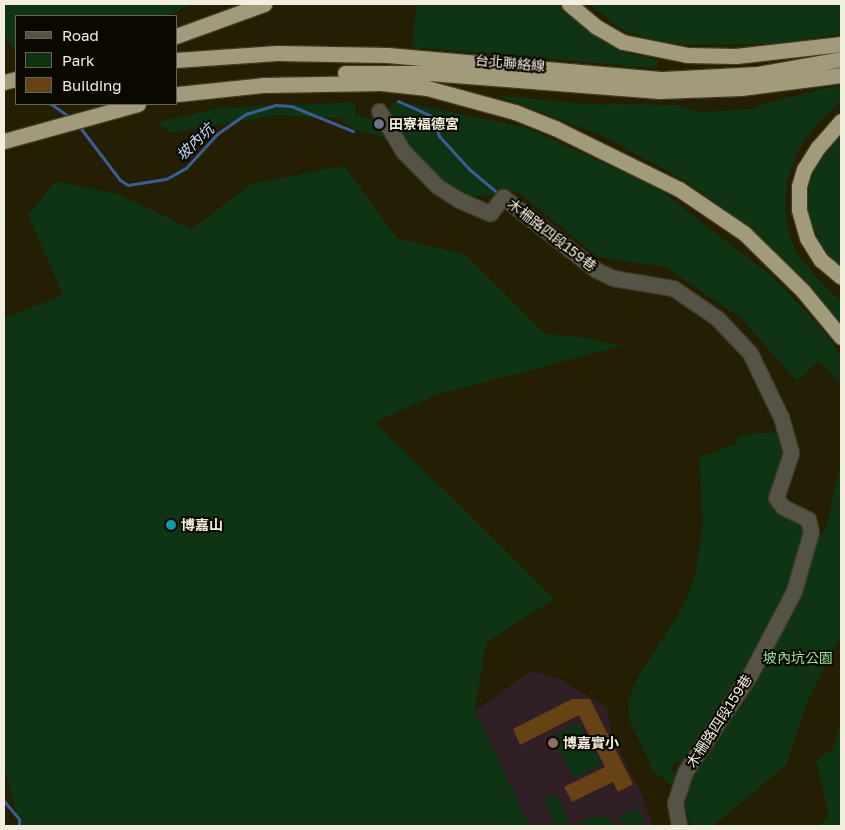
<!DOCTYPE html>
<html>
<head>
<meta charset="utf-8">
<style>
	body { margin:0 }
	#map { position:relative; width:845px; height:830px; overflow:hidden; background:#241e03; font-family:"Golos Text","Noto Sans TC",sans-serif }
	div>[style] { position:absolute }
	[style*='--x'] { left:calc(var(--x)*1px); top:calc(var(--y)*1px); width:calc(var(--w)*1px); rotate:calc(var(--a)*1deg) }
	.education>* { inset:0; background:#311f26 }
	.green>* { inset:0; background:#0e3414; transform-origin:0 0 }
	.stream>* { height:3px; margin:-1.5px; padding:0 1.5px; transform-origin:1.5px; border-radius:1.5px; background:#3b5d94 }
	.building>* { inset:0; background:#674215 }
	.roads { filter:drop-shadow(1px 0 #413b22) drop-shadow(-1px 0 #413b22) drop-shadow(0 1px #413b22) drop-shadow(0 -1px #413b22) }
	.minor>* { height:15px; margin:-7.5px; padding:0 7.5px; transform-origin:7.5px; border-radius:7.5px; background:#555246 }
	.highway>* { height:15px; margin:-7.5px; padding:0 7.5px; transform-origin:7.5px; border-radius:7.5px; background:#a19b7c }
	.dots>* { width:14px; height:14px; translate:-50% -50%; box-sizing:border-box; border:2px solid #0b0801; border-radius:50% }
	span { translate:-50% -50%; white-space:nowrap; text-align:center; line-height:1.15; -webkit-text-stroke:4px #0b0801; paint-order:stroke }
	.street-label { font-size:14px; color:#f2eede }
	.poi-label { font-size:14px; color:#f2eede; font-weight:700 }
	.left { translate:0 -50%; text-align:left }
	.park-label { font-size:14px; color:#95e59b }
	.water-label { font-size:15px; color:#c3d8f9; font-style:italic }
	.frame { position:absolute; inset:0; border:5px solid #f2eede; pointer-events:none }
	.legend { position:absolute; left:15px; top:15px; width:162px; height:90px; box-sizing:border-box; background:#0b0801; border:1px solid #676459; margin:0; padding:6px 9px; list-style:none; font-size:15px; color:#f2eede }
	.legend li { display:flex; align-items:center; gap:10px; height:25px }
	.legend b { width:25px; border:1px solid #676459 }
</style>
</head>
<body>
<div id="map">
	<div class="education">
		<div style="clip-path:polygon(531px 671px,557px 678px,607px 707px,611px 733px,642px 795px,652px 826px,530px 826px,475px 711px)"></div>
	</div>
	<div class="green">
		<div style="clip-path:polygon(4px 4px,193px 4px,167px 16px,16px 16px,16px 53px,4px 35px)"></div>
		<div style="clip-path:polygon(416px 4px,557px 4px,605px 43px,632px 54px,658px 60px,657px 68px,412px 47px)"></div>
		<div style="clip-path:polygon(589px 4px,841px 4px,841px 34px,773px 44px,686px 45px,651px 39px,621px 29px)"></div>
		<div style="clip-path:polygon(841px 85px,841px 101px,815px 126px,798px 151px,787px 179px,785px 209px,790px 238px,800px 258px,824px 286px,841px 300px,841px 323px,750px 228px,689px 183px,603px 136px,496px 95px,588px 104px,677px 105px,698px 112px,752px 109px,769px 102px)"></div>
		<div style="clip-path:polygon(397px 101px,528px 128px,659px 189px,774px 278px,829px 337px,841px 356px,841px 384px,819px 361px,797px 381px,741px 318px,665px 267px,598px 257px,517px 191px,472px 197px,435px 175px,396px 141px,353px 129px,340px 118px,276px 115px,171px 133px,157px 122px,220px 108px,355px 102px,355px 115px,375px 120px)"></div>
		<div style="clip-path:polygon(841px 132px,841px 271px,822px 251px,807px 208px,809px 186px,816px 166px)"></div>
		<div style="clip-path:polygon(344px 166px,397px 238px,464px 254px,545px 334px,586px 338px,622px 346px,436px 395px,375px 422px,554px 599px,486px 643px,475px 711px,530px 826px,19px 826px,4px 764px,4px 318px,63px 295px,28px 215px,56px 181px,120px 195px,192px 229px,251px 184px)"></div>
		<div style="clip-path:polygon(782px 431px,785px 449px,771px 491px,806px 527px,792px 584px,771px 617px,762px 641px,746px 671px,681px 765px,675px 762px,671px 769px,677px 777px,675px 787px,654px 772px,630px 721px,628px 700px,638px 677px,684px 605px,695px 576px,703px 524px,699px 457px,736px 444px,738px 436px)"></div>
		<div style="clip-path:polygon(841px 460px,841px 640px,836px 643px,806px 705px,786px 765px,713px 826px,690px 826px,685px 804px,691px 778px,748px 695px,801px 591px,819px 537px,826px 529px)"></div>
		<div style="clip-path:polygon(841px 722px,841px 826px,819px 826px,829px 815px,816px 761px,833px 748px)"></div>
		<div style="left:579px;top:723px;width:47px;height:30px;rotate:62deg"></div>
		<div style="clip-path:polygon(557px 794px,570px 826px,556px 826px,545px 799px)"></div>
		<div style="clip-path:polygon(638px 808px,645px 826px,623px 826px,619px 816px)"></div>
		<div style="clip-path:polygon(604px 816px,619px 826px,576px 826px,586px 819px)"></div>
	</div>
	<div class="stream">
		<div style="--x:398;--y:101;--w:36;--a:24"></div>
		<div style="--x:431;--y:116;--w:22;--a:68"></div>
		<div style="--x:439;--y:136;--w:45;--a:47.7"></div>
		<div style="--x:469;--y:169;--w:40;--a:40"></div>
		<div style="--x:51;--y:104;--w:24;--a:35"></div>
		<div style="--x:79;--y:126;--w:68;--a:52.8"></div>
		<div style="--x:120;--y:180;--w:9;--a:32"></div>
		<div style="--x:128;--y:185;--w:38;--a:-9"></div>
		<div style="--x:166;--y:179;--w:23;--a:-29"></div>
		<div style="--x:186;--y:168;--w:46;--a:-47.6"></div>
		<div style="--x:217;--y:134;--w:35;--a:-35"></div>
		<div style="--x:246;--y:114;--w:30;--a:-17"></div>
		<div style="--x:275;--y:105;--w:16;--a:4"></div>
		<div style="--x:291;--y:106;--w:67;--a:22"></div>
		<div style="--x:4;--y:801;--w:23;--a:50"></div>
		<div style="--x:19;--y:819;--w:7;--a:90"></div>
	</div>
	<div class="building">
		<div style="clip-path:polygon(572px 699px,590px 699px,633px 784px,618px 792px,613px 782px,572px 802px,564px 787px,605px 767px,579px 715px,520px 745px,513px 729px)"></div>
	</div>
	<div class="roads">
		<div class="minor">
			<div style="--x:379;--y:111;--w:47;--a:59"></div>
			<div style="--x:403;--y:151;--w:49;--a:45.8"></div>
			<div style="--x:437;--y:186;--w:26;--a:32"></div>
			<div style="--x:459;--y:200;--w:34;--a:23"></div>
			<div style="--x:490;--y:213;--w:21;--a:-51"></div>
			<div style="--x:503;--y:197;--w:118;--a:38.1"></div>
			<div style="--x:596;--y:270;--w:19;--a:25"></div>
			<div style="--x:613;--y:278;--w:61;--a:9.5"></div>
			<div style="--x:673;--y:288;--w:53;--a:34.3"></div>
			<div style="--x:717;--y:318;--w:48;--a:46.7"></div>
			<div style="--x:750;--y:353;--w:71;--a:64.2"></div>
			<div style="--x:781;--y:417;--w:37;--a:74"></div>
			<div style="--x:791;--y:453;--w:47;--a:108.4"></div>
			<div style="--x:776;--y:498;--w:11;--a:52"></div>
			<div style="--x:783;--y:507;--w:28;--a:26"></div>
			<div style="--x:808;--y:519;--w:13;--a:77"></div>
			<div style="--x:811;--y:532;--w:61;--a:106.1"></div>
			<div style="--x:794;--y:591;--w:93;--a:117.7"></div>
			<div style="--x:751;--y:673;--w:119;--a:123.7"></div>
			<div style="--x:685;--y:772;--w:33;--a:108"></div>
			<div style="--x:675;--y:803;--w:23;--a:80"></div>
		</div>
		<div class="highway">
			<div style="--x:569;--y:4;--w:34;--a:40"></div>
			<div style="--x:595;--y:26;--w:32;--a:30"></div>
			<div style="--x:623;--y:42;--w:65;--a:11.5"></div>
			<div style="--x:687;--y:55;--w:49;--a:1.2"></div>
			<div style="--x:736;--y:56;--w:106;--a:-6.5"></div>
			<div style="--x:176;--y:36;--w:94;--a:-20"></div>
			<div style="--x:176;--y:60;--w:101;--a:-4"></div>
			<div style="--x:277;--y:53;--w:110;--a:1"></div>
			<div style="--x:387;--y:55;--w:277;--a:5"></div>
			<div style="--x:663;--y:79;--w:95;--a:-3"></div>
			<div style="--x:758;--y:74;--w:84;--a:-10.2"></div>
			<div style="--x:345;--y:73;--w:84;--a:0"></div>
			<div style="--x:429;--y:73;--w:231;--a:4.5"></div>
			<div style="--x:659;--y:91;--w:82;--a:-2.1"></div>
			<div style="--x:741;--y:88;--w:101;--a:-7.4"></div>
			<div style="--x:4;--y:82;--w:12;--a:-14"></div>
			<div style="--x:178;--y:94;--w:85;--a:-6"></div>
			<div style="--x:263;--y:85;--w:118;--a:-1"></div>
			<div style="--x:381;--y:83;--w:46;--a:6.2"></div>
			<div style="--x:427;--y:88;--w:91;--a:15.3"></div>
			<div style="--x:515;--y:112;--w:43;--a:21.8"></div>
			<div style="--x:555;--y:128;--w:138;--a:26.2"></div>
			<div style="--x:679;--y:189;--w:78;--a:34.1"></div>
			<div style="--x:744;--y:233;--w:83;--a:44.5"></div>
			<div style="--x:803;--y:291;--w:60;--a:50.4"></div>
			<div style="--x:841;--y:121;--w:35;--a:131"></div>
			<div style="--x:818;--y:147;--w:26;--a:122"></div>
			<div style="--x:804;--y:169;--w:18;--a:106"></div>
			<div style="--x:799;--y:186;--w:24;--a:90"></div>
			<div style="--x:799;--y:210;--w:29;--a:74"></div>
			<div style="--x:807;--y:238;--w:26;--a:58"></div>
			<div style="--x:821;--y:260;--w:26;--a:40"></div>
			<div style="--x:4;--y:141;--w:139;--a:-15.4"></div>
		</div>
	</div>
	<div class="dots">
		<div style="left:379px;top:124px;background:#6b7280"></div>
		<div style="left:171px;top:525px;background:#0f9aa8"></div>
		<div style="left:553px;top:743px;background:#8d6e63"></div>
	</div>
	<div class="street-label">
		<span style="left:510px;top:63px;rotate:5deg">台北聯絡線</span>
		<span style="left:552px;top:235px;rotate:38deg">木柵路四段159巷</span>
		<span style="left:719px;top:721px;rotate:-57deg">木柵路四段159巷</span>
	</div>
	<div class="poi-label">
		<span class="left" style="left:389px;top:124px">田寮福德宮</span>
		<span class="left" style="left:181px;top:525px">博嘉山</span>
		<span class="left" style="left:563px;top:743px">博嘉實小</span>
	</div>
	<div class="park-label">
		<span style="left:798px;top:658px">坡內坑公園</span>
	</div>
	<div class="water-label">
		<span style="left:195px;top:142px;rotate:-44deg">坡內坑</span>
	</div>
	<div class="frame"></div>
	<ul class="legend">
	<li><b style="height:6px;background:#555246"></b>Road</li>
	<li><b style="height:14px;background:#0e3414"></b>Park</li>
	<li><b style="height:14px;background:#674215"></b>Building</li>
	</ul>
</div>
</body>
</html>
